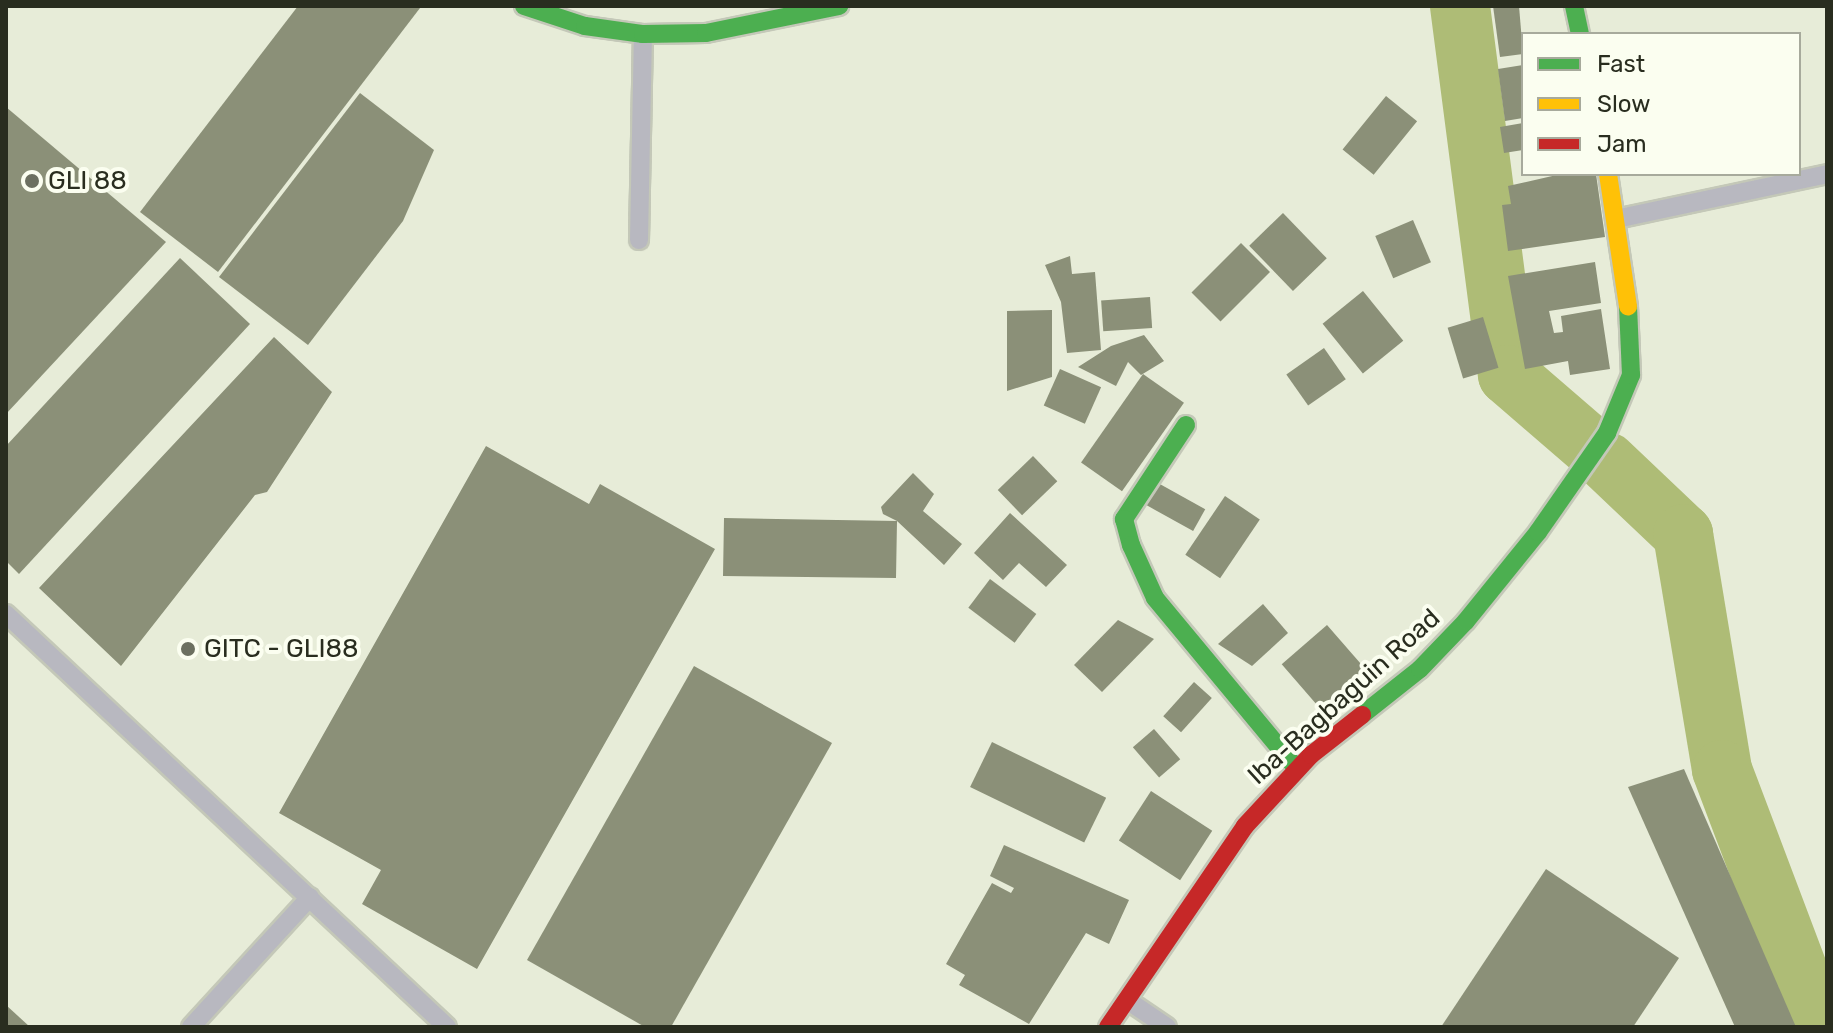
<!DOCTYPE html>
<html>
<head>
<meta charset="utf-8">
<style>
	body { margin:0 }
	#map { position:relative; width:1833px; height:1033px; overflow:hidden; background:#e7ecd8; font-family:Rubik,sans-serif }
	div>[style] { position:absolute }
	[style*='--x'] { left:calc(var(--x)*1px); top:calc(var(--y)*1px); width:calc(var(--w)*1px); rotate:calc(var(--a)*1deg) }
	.river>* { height:60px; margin:-30px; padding:0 30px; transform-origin:30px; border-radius:30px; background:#aebc76 }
	.building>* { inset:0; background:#8b9078; transform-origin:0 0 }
	.roads { filter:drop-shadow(2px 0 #c4c8b8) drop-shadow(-2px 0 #c4c8b8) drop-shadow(0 2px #c4c8b8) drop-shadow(0 -2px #c4c8b8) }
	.lane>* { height:18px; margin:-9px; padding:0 9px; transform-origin:9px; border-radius:9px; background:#b8b8c0 }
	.fast>* { height:18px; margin:-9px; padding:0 9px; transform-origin:9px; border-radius:9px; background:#4caf50 }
	.slow>* { height:18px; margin:-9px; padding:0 9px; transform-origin:9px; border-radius:9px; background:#ffc107 }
	.jam>* { height:18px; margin:-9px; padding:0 9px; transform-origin:9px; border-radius:9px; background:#c62828 }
	.dots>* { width:22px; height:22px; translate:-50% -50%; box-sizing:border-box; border:4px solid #fbfef0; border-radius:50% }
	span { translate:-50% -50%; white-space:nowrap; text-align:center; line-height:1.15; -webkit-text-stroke:8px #fbfef0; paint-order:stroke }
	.poi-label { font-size:26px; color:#292d1f }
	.left { translate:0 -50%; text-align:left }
	.street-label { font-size:26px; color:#292d1f }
	.frame { position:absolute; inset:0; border:8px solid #292d1f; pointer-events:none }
	.legend { position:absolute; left:1521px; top:32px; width:280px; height:144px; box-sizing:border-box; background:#fbfef0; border:2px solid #a7aa9c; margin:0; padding:10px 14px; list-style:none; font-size:24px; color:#292d1f }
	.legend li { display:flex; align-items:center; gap:16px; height:40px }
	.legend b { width:40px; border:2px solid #a7aa9c }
</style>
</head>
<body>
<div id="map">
	<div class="river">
		<div style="--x:1460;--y:6;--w:372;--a:82.6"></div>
		<div style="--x:1508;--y:375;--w:106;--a:40.8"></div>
		<div style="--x:1607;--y:462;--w:105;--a:43.5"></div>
		<div style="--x:1683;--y:534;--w:239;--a:80.6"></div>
		<div style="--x:1722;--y:770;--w:275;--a:69.3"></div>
	</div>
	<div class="building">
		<div style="clip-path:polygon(298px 6px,420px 8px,218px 272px,140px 212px)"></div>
		<div style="clip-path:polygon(1493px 6px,1519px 6px,1523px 54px,1500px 57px)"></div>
		<div style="clip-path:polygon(1523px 65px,1523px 118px,1505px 121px,1498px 69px)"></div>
		<div style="clip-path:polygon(360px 93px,434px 150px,403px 221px,308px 345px,219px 277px)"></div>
		<div style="left:1386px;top:96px;width:40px;height:69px;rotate:39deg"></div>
		<div style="clip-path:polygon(6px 107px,166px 242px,6px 414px)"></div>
		<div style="clip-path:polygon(1523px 123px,1523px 150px,1504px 153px,1500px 127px)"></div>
		<div style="clip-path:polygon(1561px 174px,1596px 174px,1605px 237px,1508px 251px,1502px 205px,1511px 204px,1508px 186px)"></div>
		<div style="left:1283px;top:213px;width:63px;height:47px;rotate:46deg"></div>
		<div style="left:1413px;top:220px;width:46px;height:41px;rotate:67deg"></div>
		<div style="left:1241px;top:243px;width:41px;height:70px;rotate:45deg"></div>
		<div style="clip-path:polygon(1070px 256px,1072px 274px,1095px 272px,1101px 350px,1067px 353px,1061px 302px,1045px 265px)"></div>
		<div style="clip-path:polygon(180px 258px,250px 324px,19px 574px,6px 561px,6px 446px)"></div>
		<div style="clip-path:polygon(1595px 262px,1601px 303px,1549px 311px,1554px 333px,1563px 332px,1561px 316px,1601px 309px,1610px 369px,1570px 375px,1568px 361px,1525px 369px,1508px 276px)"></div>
		<div style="left:1363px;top:291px;width:64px;height:52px;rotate:51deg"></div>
		<div style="left:1150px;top:297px;width:31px;height:49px;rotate:86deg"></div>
		<div style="clip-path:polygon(1052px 310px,1052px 377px,1007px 391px,1007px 311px)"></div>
		<div style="left:1483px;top:317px;width:53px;height:37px;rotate:73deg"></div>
		<div style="clip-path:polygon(1144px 335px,1164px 361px,1141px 375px,1128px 362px,1116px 386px,1078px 367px,1111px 346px)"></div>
		<div style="clip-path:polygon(274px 337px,332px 392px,267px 492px,255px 495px,121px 666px,39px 588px)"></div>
		<div style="left:1324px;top:348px;width:38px;height:46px;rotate:55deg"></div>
		<div style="left:1060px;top:369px;width:45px;height:40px;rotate:24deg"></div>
		<div style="left:1143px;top:374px;width:50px;height:108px;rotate:35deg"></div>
		<div style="clip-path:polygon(486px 446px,589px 504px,600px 484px,715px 549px,477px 969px,362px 904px,381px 870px,279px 813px)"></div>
		<div style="left:1033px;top:456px;width:35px;height:49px;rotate:46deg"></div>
		<div style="clip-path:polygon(913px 473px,934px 494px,923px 511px,962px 544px,944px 565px,897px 521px,896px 578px,723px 576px,724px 518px,897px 521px,883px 514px,881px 507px)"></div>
		<div style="left:1158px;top:483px;width:54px;height:25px;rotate:29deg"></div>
		<div style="left:1225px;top:496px;width:42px;height:71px;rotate:34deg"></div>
		<div style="clip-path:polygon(1010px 513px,1067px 565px,1046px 587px,1019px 563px,1003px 580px,974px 553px)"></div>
		<div style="left:990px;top:579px;width:58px;height:36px;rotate:37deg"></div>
		<div style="clip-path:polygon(1263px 604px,1288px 633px,1252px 666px,1218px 644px)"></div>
		<div style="clip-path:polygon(1118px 620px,1154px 639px,1102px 692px,1074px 665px)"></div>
		<div style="left:1327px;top:625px;width:75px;height:60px;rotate:49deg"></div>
		<div style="clip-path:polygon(694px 666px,832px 743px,671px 1027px,645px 1027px,527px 960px)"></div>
		<div style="left:1194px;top:682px;width:24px;height:46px;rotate:42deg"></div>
		<div style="left:1154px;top:729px;width:40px;height:28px;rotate:49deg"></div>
		<div style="left:992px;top:742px;width:127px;height:50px;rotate:26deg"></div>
		<div style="clip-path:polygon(1684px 769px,1796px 1027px,1735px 1027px,1628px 787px)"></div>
		<div style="left:1151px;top:791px;width:73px;height:59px;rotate:33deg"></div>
		<div style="clip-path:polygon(1004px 845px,1129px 900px,1109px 944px,1086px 933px,1029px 1024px,959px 985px,965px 975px,946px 964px,992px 883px,1011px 893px,1014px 888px,990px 876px)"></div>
		<div style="clip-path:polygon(1546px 869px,1679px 958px,1633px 1027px,1441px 1027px)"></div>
		<div style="clip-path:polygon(6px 1005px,30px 1027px,6px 1027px)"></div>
	</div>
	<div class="roads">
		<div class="lane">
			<div style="--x:1616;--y:219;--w:216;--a:-12"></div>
			<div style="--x:639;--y:240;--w:206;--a:-88.9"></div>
			<div style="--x:6;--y:614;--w:604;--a:43.12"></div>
			<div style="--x:1127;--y:1000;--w:48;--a:34"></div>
			<div style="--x:191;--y:1027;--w:176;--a:-47.5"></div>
		</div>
		<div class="fast">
			<div style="--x:524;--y:6;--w:64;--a:18.2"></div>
			<div style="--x:585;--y:26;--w:59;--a:7.9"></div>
			<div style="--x:643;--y:34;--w:63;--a:-0.9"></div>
			<div style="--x:706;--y:33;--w:136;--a:-11.5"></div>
			<div style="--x:1574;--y:6;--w:29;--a:78"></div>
			<div style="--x:1186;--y:425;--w:113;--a:123.4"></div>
			<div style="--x:1124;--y:519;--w:27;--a:75"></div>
			<div style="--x:1131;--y:545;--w:58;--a:65.6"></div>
			<div style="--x:1155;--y:598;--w:222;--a:50.3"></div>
			<div style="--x:1362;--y:715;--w:74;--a:-38.4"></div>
			<div style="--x:1420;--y:669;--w:66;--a:-46.2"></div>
			<div style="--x:1466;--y:621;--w:114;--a:-51"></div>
			<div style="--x:1538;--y:532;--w:121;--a:-55.1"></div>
			<div style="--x:1607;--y:433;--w:63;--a:-67.5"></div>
			<div style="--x:1631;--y:375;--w:68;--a:-92.5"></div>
		</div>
		<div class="slow">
			<div style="--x:1608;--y:174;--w:134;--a:81.4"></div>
		</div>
		<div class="jam">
			<div style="--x:1108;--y:1027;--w:243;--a:-55.7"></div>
			<div style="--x:1245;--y:826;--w:97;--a:-47.1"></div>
			<div style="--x:1311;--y:755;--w:65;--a:-38.1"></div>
		</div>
	</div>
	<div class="dots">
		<div style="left:32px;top:181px;background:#6c7060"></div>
		<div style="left:188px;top:649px;background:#6c7060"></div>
	</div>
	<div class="poi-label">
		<span class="left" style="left:48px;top:181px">GLI 88</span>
		<span class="left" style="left:204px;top:649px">GITC - GLI88</span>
	</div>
	<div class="street-label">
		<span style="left:1344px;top:697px;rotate:-42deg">Iba-Bagbaguin Road</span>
	</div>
	<div class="frame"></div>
	<ul class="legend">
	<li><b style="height:10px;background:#4caf50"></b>Fast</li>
	<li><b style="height:10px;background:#ffc107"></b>Slow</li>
	<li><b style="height:10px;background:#c62828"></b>Jam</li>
	</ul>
</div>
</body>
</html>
